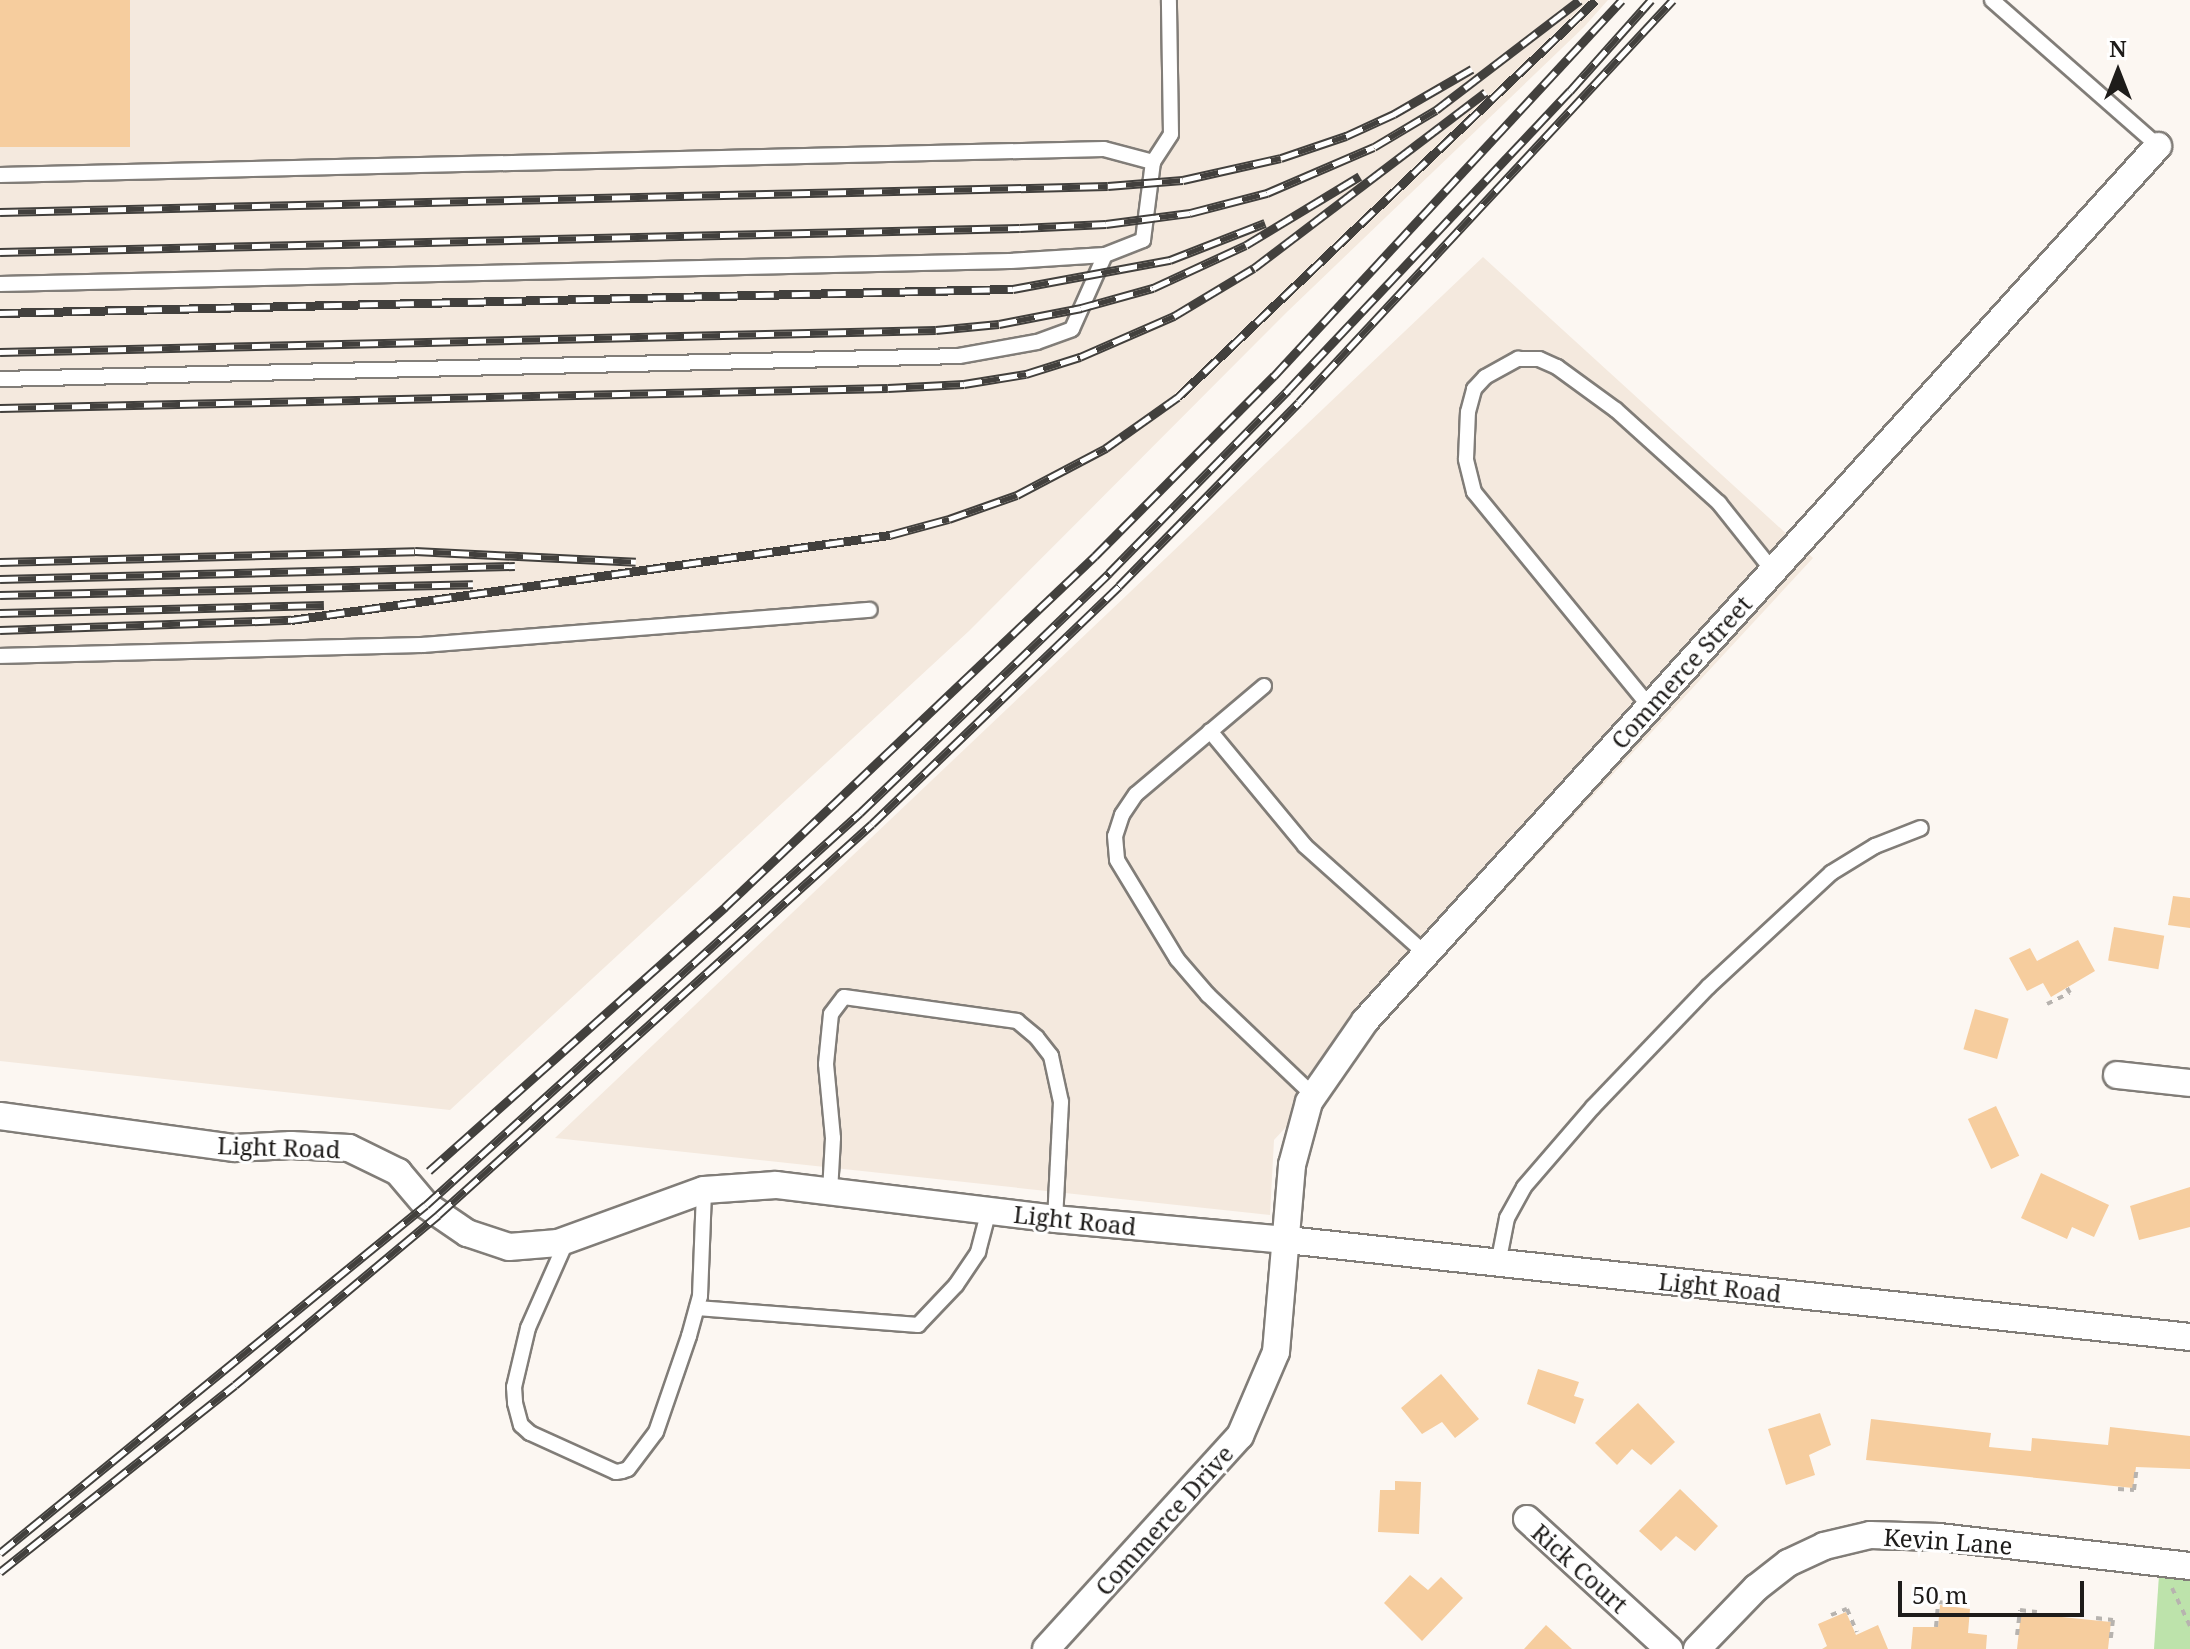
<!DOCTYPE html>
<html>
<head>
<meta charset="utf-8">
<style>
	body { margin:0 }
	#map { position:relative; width:2190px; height:1649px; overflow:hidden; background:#fcf7f2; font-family:"Noto Serif",serif }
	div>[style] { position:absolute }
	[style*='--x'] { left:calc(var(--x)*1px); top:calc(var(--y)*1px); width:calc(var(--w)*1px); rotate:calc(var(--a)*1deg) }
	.built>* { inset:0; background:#f4e9de }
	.green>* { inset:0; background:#bde3ab }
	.building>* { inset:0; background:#f6cd9e; transform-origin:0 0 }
	.path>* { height:4px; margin-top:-2px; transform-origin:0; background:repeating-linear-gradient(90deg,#b7b3af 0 6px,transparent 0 12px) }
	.roads { filter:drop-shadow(2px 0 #817d78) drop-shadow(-2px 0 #817d78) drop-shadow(0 2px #817d78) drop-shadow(0 -2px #817d78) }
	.service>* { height:14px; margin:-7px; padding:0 7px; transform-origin:7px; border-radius:7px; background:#fff }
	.minor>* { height:26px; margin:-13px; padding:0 13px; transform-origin:13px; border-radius:13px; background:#fff }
	.rail>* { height:9px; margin-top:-4.5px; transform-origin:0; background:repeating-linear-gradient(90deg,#fff 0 18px,#42403d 0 36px); box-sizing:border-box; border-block:2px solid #42403d }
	span { translate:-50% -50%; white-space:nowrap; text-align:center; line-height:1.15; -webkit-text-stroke:6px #fff; paint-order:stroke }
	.street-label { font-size:24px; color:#1e1c1a }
	.north { position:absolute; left:2078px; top:32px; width:80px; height:80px; -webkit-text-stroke:6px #fff; paint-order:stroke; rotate:0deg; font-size:22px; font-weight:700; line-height:32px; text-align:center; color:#1e1c1a }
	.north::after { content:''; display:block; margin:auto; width:28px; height:36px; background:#1e1c1a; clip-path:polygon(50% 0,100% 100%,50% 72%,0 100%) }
	.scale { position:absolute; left:1898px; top:1581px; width:186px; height:36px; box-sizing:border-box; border:4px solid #1e1c1a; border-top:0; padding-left:10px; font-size:24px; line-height:28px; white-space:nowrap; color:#1e1c1a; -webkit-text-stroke:6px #fff; paint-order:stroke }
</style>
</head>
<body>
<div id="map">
	<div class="built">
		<div style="clip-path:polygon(0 0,1608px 0,1584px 27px,1287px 312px,969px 631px,450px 1110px,0 1061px)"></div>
		<div style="clip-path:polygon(1483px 257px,1813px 558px,1274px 1140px,1270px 1215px,555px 1138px)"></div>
	</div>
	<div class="green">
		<div style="clip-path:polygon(2159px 1575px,2190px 1579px,2190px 1649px,2154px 1649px)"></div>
	</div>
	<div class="building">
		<div style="left:0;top:0;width:130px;height:147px"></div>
		<div style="clip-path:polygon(2173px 896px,2190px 898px,2190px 928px,2168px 925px)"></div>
		<div style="left:2114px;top:927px;width:51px;height:34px;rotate:10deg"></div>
		<div style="clip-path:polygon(2078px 940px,2095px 971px,2051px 997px,2043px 983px,2027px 991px,2009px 958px,2030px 948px,2037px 961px)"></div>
		<div style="left:1975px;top:1009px;width:35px;height:42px;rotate:16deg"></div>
		<div style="left:1996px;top:1106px;width:55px;height:31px;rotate:65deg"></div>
		<div style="clip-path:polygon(2041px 1173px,2109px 1205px,2094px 1237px,2072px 1227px,2067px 1239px,2021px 1218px)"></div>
		<div style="clip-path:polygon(2190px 1187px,2190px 1227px,2139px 1240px,2130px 1206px)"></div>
		<div style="clip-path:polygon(1538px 1369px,1579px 1382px,1574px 1396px,1584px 1399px,1575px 1424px,1527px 1404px)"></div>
		<div style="clip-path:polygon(1441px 1374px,1479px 1419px,1455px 1438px,1442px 1422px,1422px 1434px,1401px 1408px)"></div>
		<div style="clip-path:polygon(1638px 1403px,1675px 1442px,1651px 1465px,1632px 1449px,1617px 1465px,1595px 1443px)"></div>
		<div style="clip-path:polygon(1820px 1413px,1831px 1445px,1809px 1455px,1815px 1475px,1786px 1485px,1768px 1429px)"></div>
		<div style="clip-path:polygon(1871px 1419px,1991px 1433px,1989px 1447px,2031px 1451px,2032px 1438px,2108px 1445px,2110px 1427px,2190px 1436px,2190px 1469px,2136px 1467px,2133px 1488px,1866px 1460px)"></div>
		<div style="clip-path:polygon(1395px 1481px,1421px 1482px,1419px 1534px,1378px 1532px,1380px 1490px,1395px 1490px)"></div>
		<div style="clip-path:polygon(1680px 1489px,1718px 1526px,1695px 1551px,1676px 1536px,1661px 1551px,1639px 1531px)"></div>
		<div style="clip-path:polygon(1410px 1575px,1428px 1590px,1441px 1577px,1463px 1598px,1422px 1641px,1384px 1603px)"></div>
		<div style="clip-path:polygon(1940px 1605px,1970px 1609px,1968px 1633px,1987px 1635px,1986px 1649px,1911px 1649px,1913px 1627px,1938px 1627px)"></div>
		<div style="clip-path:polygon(1846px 1612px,1856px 1635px,1878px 1625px,1888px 1649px,1822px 1649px,1827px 1646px,1818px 1624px)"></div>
		<div style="clip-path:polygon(2021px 1613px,2111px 1622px,2108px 1649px,2017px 1649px)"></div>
		<div style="clip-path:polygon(1546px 1625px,1572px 1649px,1524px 1649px)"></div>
	</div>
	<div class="path">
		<div style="--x:2047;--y:1004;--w:25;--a:-26"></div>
		<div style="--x:2070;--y:993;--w:6;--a:-121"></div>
		<div style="--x:2118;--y:1489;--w:16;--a:4"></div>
		<div style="--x:2134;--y:1490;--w:23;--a:-83"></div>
		<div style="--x:2172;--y:1588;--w:42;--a:64.7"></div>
		<div style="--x:1831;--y:1615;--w:17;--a:-21"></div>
		<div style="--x:1847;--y:1609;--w:25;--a:67"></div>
		<div style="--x:2096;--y:1618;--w:17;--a:7"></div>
		<div style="--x:2113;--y:1620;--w:24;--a:97"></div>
		<div style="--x:1936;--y:1627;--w:25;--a:-85"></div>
		<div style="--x:1938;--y:1602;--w:17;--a:7"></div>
		<div style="--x:2017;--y:1635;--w:25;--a:-83"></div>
		<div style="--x:2020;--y:1610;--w:17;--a:7"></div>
	</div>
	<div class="roads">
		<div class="service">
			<div style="--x:1992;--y:0;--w:221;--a:41.3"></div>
			<div style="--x:0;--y:175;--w:1104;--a:-1.35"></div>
			<div style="--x:1104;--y:149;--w:51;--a:14.9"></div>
			<div style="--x:0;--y:284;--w:1010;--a:-1.3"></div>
			<div style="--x:1010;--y:261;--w:95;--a:-3.6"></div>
			<div style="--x:0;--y:379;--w:959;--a:-1.37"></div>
			<div style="--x:959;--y:356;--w:79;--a:-10.2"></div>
			<div style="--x:1037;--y:342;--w:37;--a:-20"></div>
			<div style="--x:1072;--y:329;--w:81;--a:-66"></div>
			<div style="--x:1105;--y:255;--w:41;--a:-21.5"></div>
			<div style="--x:1143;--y:240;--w:79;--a:-82.7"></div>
			<div style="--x:1153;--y:162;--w:33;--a:-57"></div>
			<div style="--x:1171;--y:134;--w:134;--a:-90.9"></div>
			<div style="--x:0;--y:656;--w:423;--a:-1.5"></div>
			<div style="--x:423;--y:645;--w:448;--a:-4.5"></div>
			<div style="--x:1264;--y:686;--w:167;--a:139.8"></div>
			<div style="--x:1136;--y:794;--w:25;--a:124"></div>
			<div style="--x:1122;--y:815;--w:22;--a:108"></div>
			<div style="--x:1115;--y:836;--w:24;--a:85"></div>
			<div style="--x:1117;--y:860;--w:116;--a:58.8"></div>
			<div style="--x:1177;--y:959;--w:48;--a:49.3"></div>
			<div style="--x:1208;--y:995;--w:145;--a:43.6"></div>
			<div style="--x:1650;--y:707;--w:278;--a:-129.3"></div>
			<div style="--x:1474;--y:492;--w:34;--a:-104"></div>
			<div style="--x:1466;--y:459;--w:47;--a:-87.6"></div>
			<div style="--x:1468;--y:412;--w:24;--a:-75"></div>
			<div style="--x:1474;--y:389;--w:16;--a:-47"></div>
			<div style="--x:1485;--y:377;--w:38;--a:-29"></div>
			<div style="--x:1518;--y:359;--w:21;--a:0"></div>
			<div style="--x:1539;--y:359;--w:20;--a:24"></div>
			<div style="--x:1557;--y:367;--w:73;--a:36.1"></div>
			<div style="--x:1616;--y:410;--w:139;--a:42.1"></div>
			<div style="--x:1719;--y:503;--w:87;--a:51.5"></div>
			<div style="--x:1210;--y:731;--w:149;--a:50.4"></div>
			<div style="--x:1305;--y:846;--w:162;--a:41.8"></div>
			<div style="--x:830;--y:1192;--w:54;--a:-86.8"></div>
			<div style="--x:833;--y:1138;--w:74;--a:-95.4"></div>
			<div style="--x:826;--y:1064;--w:50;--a:-84.3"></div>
			<div style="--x:831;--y:1014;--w:21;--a:-53"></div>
			<div style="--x:844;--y:997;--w:175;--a:7.9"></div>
			<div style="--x:1017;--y:1021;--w:26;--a:40"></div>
			<div style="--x:1037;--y:1038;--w:23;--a:52"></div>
			<div style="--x:1051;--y:1056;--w:47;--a:77.7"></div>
			<div style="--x:1061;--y:1102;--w:117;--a:92.9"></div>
			<div style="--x:567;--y:1240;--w:96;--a:113.9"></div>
			<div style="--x:528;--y:1328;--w:61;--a:103.3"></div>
			<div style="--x:514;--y:1387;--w:16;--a:86"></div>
			<div style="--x:515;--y:1403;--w:23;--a:75"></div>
			<div style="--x:521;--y:1425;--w:12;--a:42"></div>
			<div style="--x:530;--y:1433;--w:94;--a:24.4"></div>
			<div style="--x:616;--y:1472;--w:6;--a:-9"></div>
			<div style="--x:622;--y:1471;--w:6;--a:-18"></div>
			<div style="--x:628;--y:1469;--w:46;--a:-52.9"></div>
			<div style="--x:656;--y:1432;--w:102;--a:-71"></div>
			<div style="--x:689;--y:1336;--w:41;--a:-74.6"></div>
			<div style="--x:700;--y:1296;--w:106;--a:-87.8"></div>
			<div style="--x:1498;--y:1264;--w:47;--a:-78.9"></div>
			<div style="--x:1507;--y:1218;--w:35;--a:-61"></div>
			<div style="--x:1524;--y:1187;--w:106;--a:-49.2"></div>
			<div style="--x:1593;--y:1107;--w:166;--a:-46.2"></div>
			<div style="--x:1708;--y:987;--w:168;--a:-42.8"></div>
			<div style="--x:1831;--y:873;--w:52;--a:-31.5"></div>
			<div style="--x:1875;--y:846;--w:49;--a:-21.4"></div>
			<div style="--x:697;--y:1308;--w:222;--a:4.4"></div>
			<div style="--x:918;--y:1325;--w:55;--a:-46.5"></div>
			<div style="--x:956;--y:1285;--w:40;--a:-56"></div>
			<div style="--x:978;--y:1252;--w:43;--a:-75.3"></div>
		</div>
		<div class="minor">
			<div style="--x:2117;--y:1075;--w:73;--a:6.3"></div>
			<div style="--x:0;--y:1116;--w:237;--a:7.8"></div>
			<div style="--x:235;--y:1148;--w:56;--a:-3.1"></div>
			<div style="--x:291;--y:1145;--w:58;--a:3"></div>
			<div style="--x:349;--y:1148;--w:55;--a:26.1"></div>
			<div style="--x:398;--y:1172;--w:43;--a:49.7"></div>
			<div style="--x:426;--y:1205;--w:50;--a:34.3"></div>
			<div style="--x:467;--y:1233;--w:44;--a:18.4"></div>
			<div style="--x:509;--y:1247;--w:49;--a:-4.7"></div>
			<div style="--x:558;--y:1243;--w:155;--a:-20"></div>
			<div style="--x:704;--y:1190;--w:72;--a:-4"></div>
			<div style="--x:776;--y:1185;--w:281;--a:6.9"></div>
			<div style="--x:1055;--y:1219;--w:233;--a:5.2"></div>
			<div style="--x:1287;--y:1240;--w:908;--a:6.13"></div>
			<div style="--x:1527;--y:1519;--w:193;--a:42.5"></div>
			<div style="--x:1046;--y:1649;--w:288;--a:-47.7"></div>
			<div style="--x:1240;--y:1436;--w:91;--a:-66.8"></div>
			<div style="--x:1276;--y:1352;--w:188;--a:-85.1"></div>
			<div style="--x:1292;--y:1165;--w:65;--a:-74.9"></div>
			<div style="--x:1309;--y:1102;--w:98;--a:-55.3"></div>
			<div style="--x:1365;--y:1021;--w:1181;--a:-47.81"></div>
			<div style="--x:1697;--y:1649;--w:85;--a:-46"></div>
			<div style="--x:1756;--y:1588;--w:41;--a:-38"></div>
			<div style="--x:1788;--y:1563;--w:40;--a:-25"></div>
			<div style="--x:1824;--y:1546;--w:47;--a:-13.4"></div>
			<div style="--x:1870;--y:1535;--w:69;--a:1.7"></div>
			<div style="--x:1939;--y:1537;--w:253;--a:6.6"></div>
		</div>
	</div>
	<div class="rail">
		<div style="--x:0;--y:212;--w:1108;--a:-1.34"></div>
		<div style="--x:1108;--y:186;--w:75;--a:-4.6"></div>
		<div style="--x:1183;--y:180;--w:100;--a:-12.7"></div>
		<div style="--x:1281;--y:158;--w:69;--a:-18.7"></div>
		<div style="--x:1346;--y:136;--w:53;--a:-24.6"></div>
		<div style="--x:1394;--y:114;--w:90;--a:-30"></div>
		<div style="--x:0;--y:252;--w:1020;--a:-1.35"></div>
		<div style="--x:1020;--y:228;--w:86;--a:-2.7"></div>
		<div style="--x:1106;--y:224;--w:85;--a:-7.5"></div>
		<div style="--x:1190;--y:213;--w:80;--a:-14.6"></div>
		<div style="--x:1267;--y:193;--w:116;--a:-23.3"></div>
		<div style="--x:1374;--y:147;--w:72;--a:-30.8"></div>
		<div style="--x:1436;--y:110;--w:181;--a:-37.4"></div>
		<div style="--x:0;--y:313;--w:1013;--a:-1.36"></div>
		<div style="--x:1013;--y:289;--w:160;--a:-10.5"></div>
		<div style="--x:1170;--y:260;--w:102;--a:-21.3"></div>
		<div style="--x:0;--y:352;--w:936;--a:-1.35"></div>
		<div style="--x:936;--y:330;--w:63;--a:-5.4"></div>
		<div style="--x:999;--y:324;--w:84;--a:-11"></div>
		<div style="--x:1081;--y:308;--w:75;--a:-15.5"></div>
		<div style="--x:1153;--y:288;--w:102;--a:-24.8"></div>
		<div style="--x:1246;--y:245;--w:133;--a:-31.2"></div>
		<div style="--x:0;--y:408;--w:888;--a:-1.29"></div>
		<div style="--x:888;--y:388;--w:76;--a:-3"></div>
		<div style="--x:964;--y:384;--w:63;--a:-9.2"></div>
		<div style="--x:1026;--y:374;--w:57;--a:-17.5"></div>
		<div style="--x:1080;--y:357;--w:103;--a:-23.6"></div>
		<div style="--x:1174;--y:316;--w:93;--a:-31"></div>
		<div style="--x:1254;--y:268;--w:291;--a:-37.2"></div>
		<div style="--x:0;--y:562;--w:415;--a:-1.5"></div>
		<div style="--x:415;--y:551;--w:221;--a:2.8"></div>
		<div style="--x:0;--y:579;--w:515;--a:-1.45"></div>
		<div style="--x:0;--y:595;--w:473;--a:-1.3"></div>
		<div style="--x:0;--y:613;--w:324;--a:-1.4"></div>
		<div style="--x:0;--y:630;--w:291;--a:-2"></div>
		<div style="--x:291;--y:620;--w:605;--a:-8.08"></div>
		<div style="--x:890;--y:535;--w:61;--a:-15.2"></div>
		<div style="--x:949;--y:519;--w:72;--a:-19.4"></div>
		<div style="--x:1017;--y:495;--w:101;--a:-27.8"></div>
		<div style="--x:1106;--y:448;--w:88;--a:-35.3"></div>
		<div style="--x:1178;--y:397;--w:576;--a:-43.52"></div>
		<div style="--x:429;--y:1171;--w:397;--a:-41.7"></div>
		<div style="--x:725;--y:907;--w:510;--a:-43.49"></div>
		<div style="--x:1095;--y:556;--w:254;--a:-45.2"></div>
		<div style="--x:1274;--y:376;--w:512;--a:-47.21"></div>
		<div style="--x:0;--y:1553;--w:550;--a:-39.25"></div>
		<div style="--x:426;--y:1205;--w:585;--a:-42.09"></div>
		<div style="--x:860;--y:813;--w:346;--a:-43.9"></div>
		<div style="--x:1109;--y:573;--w:256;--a:-45.6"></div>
		<div style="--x:1288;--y:390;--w:411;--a:-46.7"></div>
		<div style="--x:1570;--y:91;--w:122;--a:-48.3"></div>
		<div style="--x:0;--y:1572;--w:300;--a:-38.5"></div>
		<div style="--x:235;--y:1385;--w:265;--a:-39.9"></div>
		<div style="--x:438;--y:1215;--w:584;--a:-42.02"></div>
		<div style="--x:872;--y:824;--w:343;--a:-43.9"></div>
		<div style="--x:1119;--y:586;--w:257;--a:-45.6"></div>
		<div style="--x:1299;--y:402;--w:549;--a:-47.07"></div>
	</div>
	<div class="street-label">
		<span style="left:1681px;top:672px;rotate:-48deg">Commerce Street</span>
		<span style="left:279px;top:1147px;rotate:2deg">Light Road</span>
		<span style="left:1075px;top:1220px;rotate:6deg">Light Road</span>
		<span style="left:1720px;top:1287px;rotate:6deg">Light Road</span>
		<span style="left:1164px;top:1520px;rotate:-48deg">Commerce Drive</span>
		<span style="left:1948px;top:1541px;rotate:4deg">Kevin Lane</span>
		<span style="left:1580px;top:1568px;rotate:42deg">Rick Court</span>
	</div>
	<div class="north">N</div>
	<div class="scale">50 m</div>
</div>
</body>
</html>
